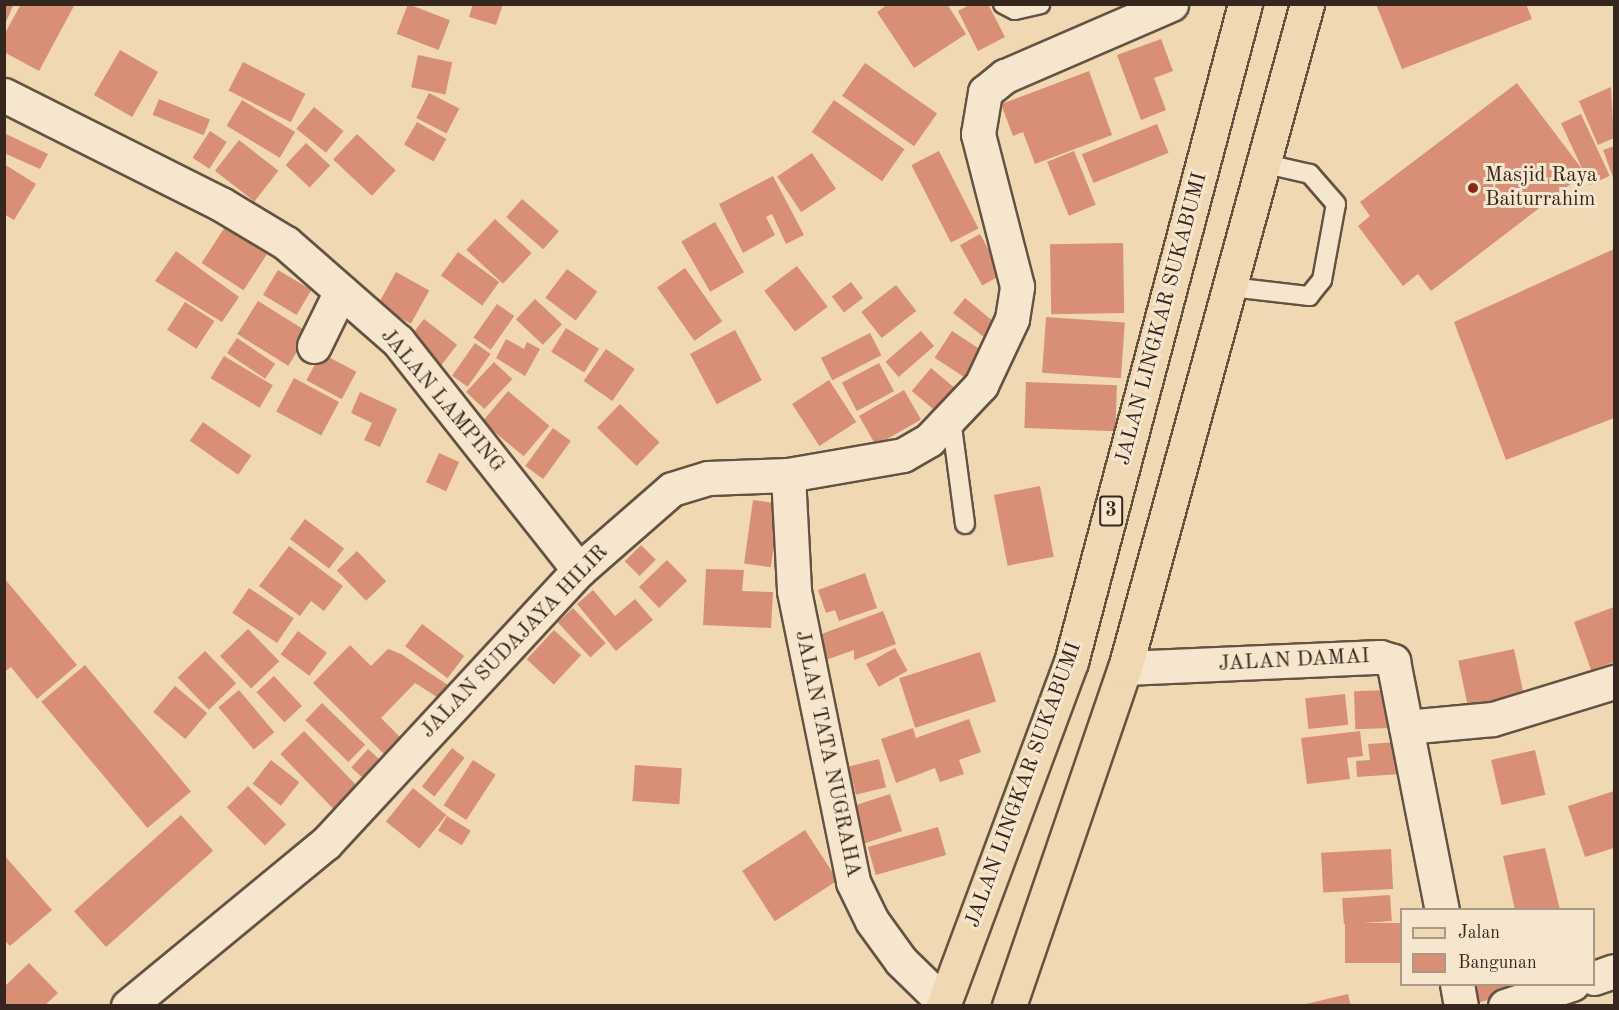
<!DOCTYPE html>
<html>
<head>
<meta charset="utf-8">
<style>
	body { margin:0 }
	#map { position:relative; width:1619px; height:1010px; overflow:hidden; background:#efd8b2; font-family:"Old Standard TT",serif }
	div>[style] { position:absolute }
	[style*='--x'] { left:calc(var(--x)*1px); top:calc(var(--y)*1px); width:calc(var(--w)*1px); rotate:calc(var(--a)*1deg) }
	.building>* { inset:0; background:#d88f76; transform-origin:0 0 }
	.roads { filter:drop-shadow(2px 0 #645343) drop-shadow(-2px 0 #645343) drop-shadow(0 2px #645343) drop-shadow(0 -2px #645343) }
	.lane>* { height:18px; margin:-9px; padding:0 9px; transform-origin:9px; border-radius:9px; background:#f5e6cd }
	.street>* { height:33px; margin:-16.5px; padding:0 16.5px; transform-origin:16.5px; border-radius:16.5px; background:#f5e6cd }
	.primary>* { height:33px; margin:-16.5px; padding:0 16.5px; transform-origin:16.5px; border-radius:16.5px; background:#efd8b2 }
	.dots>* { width:16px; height:16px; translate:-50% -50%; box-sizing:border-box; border:3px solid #f5e6cd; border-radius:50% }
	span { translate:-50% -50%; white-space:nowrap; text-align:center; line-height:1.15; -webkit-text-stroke:6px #f5e6cd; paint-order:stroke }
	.shield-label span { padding:2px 4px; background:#f5e6cd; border:2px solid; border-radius:4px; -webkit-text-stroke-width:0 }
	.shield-label { font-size:20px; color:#35271e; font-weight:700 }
	.poi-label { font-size:21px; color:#35271e }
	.left { translate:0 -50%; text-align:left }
	.street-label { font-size:21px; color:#35271e }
	.frame { position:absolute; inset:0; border:6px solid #35271e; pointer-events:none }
	.legend { position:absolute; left:1400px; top:908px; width:195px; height:78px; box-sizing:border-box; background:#f5e6cd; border:2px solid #a89a87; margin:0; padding:8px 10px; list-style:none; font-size:18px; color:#35271e }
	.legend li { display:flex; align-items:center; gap:12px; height:30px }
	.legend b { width:30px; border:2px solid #a89a87 }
</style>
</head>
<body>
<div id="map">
	<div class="building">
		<div style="clip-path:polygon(4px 4px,14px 4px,4px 26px)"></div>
		<div style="clip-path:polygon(21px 4px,75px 4px,39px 71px,4px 52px,4px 35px)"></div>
		<div style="left:408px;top:4px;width:45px;height:32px;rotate:21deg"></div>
		<div style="clip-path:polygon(473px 4px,503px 4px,496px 25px,469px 17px)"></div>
		<div style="clip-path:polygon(888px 4px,947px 4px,966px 34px,914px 68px,877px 12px)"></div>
		<div style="clip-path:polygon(971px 4px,988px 4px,1005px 37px,978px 51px,958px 11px)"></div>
		<div style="clip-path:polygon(1376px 4px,1526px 4px,1532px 19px,1402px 69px)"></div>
		<div style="clip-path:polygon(1161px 39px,1173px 71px,1154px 78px,1166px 110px,1141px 120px,1117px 55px)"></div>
		<div style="left:120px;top:50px;width:44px;height:52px;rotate:30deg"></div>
		<div style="left:418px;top:55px;width:35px;height:33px;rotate:12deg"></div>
		<div style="left:243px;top:62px;width:70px;height:32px;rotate:27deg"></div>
		<div style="left:865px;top:63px;width:88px;height:40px;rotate:35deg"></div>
		<div style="clip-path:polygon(1089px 71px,1112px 135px,1035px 164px,1023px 132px,1013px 136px,1001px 104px)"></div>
		<div style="clip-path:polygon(1517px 83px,1585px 173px,1431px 291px,1418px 274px,1403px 286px,1358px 226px,1370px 216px,1360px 202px)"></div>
		<div style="clip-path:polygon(1611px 87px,1614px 138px,1598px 145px,1579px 101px)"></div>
		<div style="left:429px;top:93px;width:34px;height:28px;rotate:27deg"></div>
		<div style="left:159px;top:99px;width:55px;height:17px;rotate:22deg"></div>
		<div style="left:242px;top:100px;width:62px;height:30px;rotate:31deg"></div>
		<div style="left:834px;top:100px;width:86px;height:39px;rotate:35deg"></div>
		<div style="left:314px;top:107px;width:38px;height:28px;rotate:39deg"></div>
		<div style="left:1581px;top:114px;width:68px;height:22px;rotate:65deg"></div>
		<div style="left:417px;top:122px;width:34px;height:26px;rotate:30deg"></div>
		<div style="left:1157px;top:124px;width:31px;height:81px;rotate:68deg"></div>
		<div style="left:210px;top:131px;width:20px;height:32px;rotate:33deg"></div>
		<div style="clip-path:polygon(6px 134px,48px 154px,40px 169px,4px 153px)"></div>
		<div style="left:357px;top:134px;width:53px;height:35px;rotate:43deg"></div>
		<div style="left:239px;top:140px;width:50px;height:39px;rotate:38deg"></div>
		<div style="left:306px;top:143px;width:33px;height:30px;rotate:43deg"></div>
		<div style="clip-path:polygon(1614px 146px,1614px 180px,1603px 150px)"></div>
		<div style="left:939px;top:151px;width:87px;height:31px;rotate:63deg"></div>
		<div style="left:1074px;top:151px;width:58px;height:29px;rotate:68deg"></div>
		<div style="left:812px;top:153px;width:43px;height:42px;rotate:56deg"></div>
		<div style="clip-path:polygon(4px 164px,36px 184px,14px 220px,4px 214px)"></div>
		<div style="clip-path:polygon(773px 176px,804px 235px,786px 244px,772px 214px,766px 217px,775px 235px,743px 253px,719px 204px)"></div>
		<div style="left:522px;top:199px;width:49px;height:24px;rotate:41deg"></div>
		<div style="left:495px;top:219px;width:50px;height:42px;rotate:43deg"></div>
		<div style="left:715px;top:222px;width:58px;height:39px;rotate:60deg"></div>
		<div style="left:225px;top:227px;width:50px;height:43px;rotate:33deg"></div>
		<div style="left:980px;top:234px;width:46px;height:23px;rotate:61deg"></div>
		<div style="left:1123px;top:243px;width:70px;height:73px;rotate:89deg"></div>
		<div style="clip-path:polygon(1614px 249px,1614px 418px,1506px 460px,1454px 322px)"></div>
		<div style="clip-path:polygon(176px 251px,239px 297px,222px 322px,155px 281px)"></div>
		<div style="left:458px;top:252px;width:51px;height:29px;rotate:36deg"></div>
		<div style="left:797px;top:266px;width:51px;height:41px;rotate:53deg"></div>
		<div style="left:685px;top:268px;width:65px;height:34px;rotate:55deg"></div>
		<div style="left:567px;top:269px;width:38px;height:36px;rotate:37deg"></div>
		<div style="left:278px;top:270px;width:39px;height:29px;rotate:31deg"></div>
		<div style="left:396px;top:272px;width:38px;height:38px;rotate:29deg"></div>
		<div style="left:851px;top:282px;width:20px;height:24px;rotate:53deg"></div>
		<div style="left:896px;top:285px;width:33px;height:44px;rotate:52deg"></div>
		<div style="clip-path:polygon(965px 298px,994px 322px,989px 341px,953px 313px)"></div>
		<div style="left:535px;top:299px;width:37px;height:28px;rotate:43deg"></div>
		<div style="left:258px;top:301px;width:60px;height:39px;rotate:32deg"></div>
		<div style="left:185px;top:302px;width:35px;height:33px;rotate:33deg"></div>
		<div style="left:497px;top:304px;width:21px;height:41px;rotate:35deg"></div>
		<div style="left:1046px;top:317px;width:79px;height:56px;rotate:4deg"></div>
		<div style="left:424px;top:319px;width:42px;height:29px;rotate:38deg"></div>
		<div style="left:566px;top:328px;width:39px;height:28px;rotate:32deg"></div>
		<div style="left:735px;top:330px;width:57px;height:51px;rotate:62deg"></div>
		<div style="left:921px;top:331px;width:20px;height:47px;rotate:49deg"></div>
		<div style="left:952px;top:331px;width:38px;height:32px;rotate:33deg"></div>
		<div style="left:870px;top:333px;width:25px;height:55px;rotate:63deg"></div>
		<div style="left:237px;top:338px;width:46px;height:18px;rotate:34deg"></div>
		<div style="clip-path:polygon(506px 339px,524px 349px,527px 342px,540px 349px,525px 376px,496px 358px)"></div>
		<div style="left:475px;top:343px;width:19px;height:40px;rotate:35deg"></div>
		<div style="left:606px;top:349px;width:35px;height:39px;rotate:35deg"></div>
		<div style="left:321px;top:353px;width:40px;height:31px;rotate:28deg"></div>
		<div style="left:224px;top:356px;width:57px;height:26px;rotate:31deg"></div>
		<div style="left:494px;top:362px;width:25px;height:41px;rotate:43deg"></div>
		<div style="left:879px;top:363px;width:32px;height:42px;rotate:62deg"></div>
		<div style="left:931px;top:368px;width:33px;height:30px;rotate:40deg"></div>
		<div style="left:294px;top:378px;width:51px;height:38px;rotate:28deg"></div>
		<div style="left:829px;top:380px;width:50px;height:44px;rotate:57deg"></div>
		<div style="left:1026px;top:382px;width:91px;height:46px;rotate:2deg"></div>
		<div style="left:904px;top:390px;width:34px;height:52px;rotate:60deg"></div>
		<div style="left:508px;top:391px;width:54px;height:40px;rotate:40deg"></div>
		<div style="clip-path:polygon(360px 392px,397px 409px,380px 447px,364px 440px,372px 423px,351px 413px)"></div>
		<div style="left:620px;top:404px;width:55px;height:33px;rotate:44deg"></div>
		<div style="left:203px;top:422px;width:59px;height:23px;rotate:35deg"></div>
		<div style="left:553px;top:428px;width:22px;height:47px;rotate:36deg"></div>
		<div style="left:439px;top:453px;width:22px;height:32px;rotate:24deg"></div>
		<div style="left:1040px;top:486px;width:72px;height:47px;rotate:79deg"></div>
		<div style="left:753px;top:500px;width:27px;height:64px;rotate:8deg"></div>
		<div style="left:305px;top:519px;width:49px;height:25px;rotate:37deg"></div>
		<div style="left:641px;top:545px;width:21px;height:23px;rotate:45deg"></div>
		<div style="clip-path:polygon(289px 546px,343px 586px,324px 611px,311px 601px,300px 616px,259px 586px)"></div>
		<div style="left:357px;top:551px;width:42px;height:28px;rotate:46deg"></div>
		<div style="left:667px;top:560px;width:29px;height:39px;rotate:46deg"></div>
		<div style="clip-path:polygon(706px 569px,744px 570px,742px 591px,773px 592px,771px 628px,703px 625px)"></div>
		<div style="clip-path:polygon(865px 573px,877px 608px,839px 621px,835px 610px,826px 613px,818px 590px)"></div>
		<div style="clip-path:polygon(4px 578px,77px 665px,37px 699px,11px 667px,4px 672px)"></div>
		<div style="left:249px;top:588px;width:54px;height:30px;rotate:34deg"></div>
		<div style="clip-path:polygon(593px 590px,615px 616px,635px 599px,653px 620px,616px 651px,577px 604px)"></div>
		<div style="clip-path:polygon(1614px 607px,1614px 662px,1591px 670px,1574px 622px)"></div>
		<div style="left:573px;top:608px;width:48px;height:21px;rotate:47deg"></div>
		<div style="clip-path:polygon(883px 611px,896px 644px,854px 660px,854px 650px,820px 662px,811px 638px)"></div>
		<div style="left:422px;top:624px;width:53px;height:28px;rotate:37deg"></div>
		<div style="left:248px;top:629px;width:45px;height:39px;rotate:46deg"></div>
		<div style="left:554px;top:630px;width:37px;height:40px;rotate:43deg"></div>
		<div style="left:298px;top:631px;width:36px;height:29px;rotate:37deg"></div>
		<div style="clip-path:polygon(350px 645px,371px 666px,388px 649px,401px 654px,454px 689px,443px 701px,415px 683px,381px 718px,407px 744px,391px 761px,313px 683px)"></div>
		<div style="left:895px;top:648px;width:26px;height:33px;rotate:61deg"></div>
		<div style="left:1514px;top:649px;width:52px;height:57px;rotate:78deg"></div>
		<div style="left:205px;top:651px;width:45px;height:38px;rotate:46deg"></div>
		<div style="left:980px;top:652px;width:52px;height:85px;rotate:72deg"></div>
		<div style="left:85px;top:665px;width:165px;height:57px;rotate:50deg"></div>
		<div style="left:274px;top:676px;width:41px;height:24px;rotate:47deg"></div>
		<div style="left:175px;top:686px;width:42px;height:34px;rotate:40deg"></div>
		<div style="left:239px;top:690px;width:55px;height:27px;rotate:50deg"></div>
		<div style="left:1389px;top:690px;width:38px;height:35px;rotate:88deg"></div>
		<div style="left:1345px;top:694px;width:31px;height:40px;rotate:84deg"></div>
		<div style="left:322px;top:703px;width:60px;height:24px;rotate:44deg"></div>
		<div style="clip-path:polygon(969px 719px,981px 752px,959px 760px,964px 774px,940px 782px,935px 768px,896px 783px,881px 739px,913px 728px,916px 738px)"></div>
		<div style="left:304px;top:731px;width:85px;height:33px;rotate:46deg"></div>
		<div style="clip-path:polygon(1360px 731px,1363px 756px,1347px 758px,1350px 779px,1307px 784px,1301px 738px)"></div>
		<div style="clip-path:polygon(1398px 742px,1400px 774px,1357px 777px,1356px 761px,1370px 760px,1368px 744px)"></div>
		<div style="left:452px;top:748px;width:16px;height:49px;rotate:38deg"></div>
		<div style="left:368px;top:749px;width:25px;height:25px;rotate:42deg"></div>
		<div style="left:1535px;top:750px;width:46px;height:45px;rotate:77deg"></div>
		<div style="left:879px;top:759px;width:29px;height:31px;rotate:76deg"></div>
		<div style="left:271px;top:760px;width:36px;height:30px;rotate:38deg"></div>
		<div style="left:473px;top:760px;width:27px;height:54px;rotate:33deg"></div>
		<div style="left:635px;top:765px;width:47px;height:36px;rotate:4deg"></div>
		<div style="left:248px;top:786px;width:54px;height:30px;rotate:45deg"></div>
		<div style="left:413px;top:788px;width:43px;height:43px;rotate:39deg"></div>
		<div style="clip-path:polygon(1614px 791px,1614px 848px,1585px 857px,1568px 806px)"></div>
		<div style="left:890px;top:794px;width:39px;height:39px;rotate:72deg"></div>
		<div style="left:181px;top:815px;width:48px;height:144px;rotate:48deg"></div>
		<div style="left:447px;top:816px;width:28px;height:17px;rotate:32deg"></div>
		<div style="left:938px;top:827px;width:29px;height:73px;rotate:74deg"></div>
		<div style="left:805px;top:830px;width:60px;height:75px;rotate:57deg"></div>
		<div style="clip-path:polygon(1545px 848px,1560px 910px,1515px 910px,1503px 856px)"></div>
		<div style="left:1391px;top:849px;width:40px;height:70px;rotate:87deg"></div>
		<div style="clip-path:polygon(4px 855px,52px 910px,10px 946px,4px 940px)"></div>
		<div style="left:1390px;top:895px;width:26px;height:48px;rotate:86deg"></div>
		<div style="left:1402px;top:923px;width:40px;height:57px;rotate:90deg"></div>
		<div style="clip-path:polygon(29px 963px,58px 993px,44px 1006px,5px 1006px,5px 986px)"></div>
		<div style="clip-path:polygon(1472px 984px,1522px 984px,1524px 991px,1476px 1003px)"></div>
		<div style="clip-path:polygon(1348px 994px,1351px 1006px,1303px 1006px,1302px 1005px)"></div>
	</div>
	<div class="roads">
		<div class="lane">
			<div style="--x:1003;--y:4;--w:13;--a:27"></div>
			<div style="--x:1015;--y:10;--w:26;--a:-13"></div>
			<div style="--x:1231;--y:287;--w:79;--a:6.6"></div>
			<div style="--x:1309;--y:296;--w:21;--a:-51"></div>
			<div style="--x:1322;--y:280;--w:77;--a:-79.6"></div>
			<div style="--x:1336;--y:204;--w:40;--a:-131"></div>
			<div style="--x:1310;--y:174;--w:45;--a:-167.2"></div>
			<div style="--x:951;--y:419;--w:106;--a:82.4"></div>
		</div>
		<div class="street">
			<div style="--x:4;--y:95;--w:243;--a:26.7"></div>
			<div style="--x:221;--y:204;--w:76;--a:31"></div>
			<div style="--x:286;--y:243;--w:149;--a:41.2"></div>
			<div style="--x:398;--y:341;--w:292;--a:51.7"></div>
			<div style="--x:314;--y:346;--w:61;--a:-63.9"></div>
			<div style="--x:788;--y:475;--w:116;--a:87"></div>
			<div style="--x:794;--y:591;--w:297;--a:78.5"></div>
			<div style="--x:853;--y:882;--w:43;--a:64"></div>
			<div style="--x:872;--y:921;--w:49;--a:54.1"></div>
			<div style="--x:901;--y:961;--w:60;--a:44.3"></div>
			<div style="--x:1125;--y:668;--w:255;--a:-2.5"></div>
			<div style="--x:1380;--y:657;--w:14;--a:17"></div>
			<div style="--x:1393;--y:661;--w:254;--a:78.9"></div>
			<div style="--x:1406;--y:727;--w:87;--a:-5.3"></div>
			<div style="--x:1493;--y:719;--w:127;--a:-17"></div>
			<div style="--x:1594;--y:978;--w:21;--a:-19"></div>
			<div style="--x:1457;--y:984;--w:22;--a:80"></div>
			<div style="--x:128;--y:1006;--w:256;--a:-39.5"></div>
			<div style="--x:326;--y:843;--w:372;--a:-47.2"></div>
			<div style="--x:579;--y:570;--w:123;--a:-41.1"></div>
			<div style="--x:672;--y:489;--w:38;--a:-17"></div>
			<div style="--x:708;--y:478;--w:80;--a:-2.1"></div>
			<div style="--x:788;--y:475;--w:117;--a:-9.9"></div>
			<div style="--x:903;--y:455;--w:30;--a:-30"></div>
			<div style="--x:929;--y:440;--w:76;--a:-46.6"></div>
			<div style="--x:981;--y:385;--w:73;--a:-64.8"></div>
			<div style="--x:1012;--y:319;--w:33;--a:-81"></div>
			<div style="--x:1017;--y:286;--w:157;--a:-104.4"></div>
			<div style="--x:978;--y:134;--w:43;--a:-80.5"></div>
			<div style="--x:985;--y:92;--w:26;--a:-39"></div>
			<div style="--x:1005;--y:76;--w:181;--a:-23.4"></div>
			<div style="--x:1505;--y:1006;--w:71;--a:-18.2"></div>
		</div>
		<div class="primary">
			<div style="--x:943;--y:1006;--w:367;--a:-69.6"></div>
			<div style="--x:1071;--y:662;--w:681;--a:-75.19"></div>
			<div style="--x:1009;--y:1006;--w:357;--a:-71.1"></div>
			<div style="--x:1125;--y:668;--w:688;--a:-74.67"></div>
		</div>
	</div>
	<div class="dots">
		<div style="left:1473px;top:188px;background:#8f2418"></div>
	</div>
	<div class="shield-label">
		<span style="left:1111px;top:511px">3</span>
	</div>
	<div class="poi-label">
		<span class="left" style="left:1485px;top:188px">Masjid Raya<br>Baiturrahim</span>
	</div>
	<div class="street-label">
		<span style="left:1162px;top:319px;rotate:-75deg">JALAN LINGKAR SUKABUMI</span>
		<span style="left:442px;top:401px;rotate:50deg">JALAN LAMPING</span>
		<span style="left:515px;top:642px;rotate:-46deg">JALAN SUDAJAYA HILIR</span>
		<span style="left:1294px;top:661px;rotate:-3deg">JALAN DAMAI</span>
		<span style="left:827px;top:754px;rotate:78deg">JALAN TATA NUGRAHA</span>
		<span style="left:1024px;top:785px;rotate:-70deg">JALAN LINGKAR SUKABUMI</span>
	</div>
	<div class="frame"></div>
	<ul class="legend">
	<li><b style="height:8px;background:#efd8b2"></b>Jalan</li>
	<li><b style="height:16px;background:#d88f76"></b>Bangunan</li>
	</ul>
</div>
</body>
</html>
